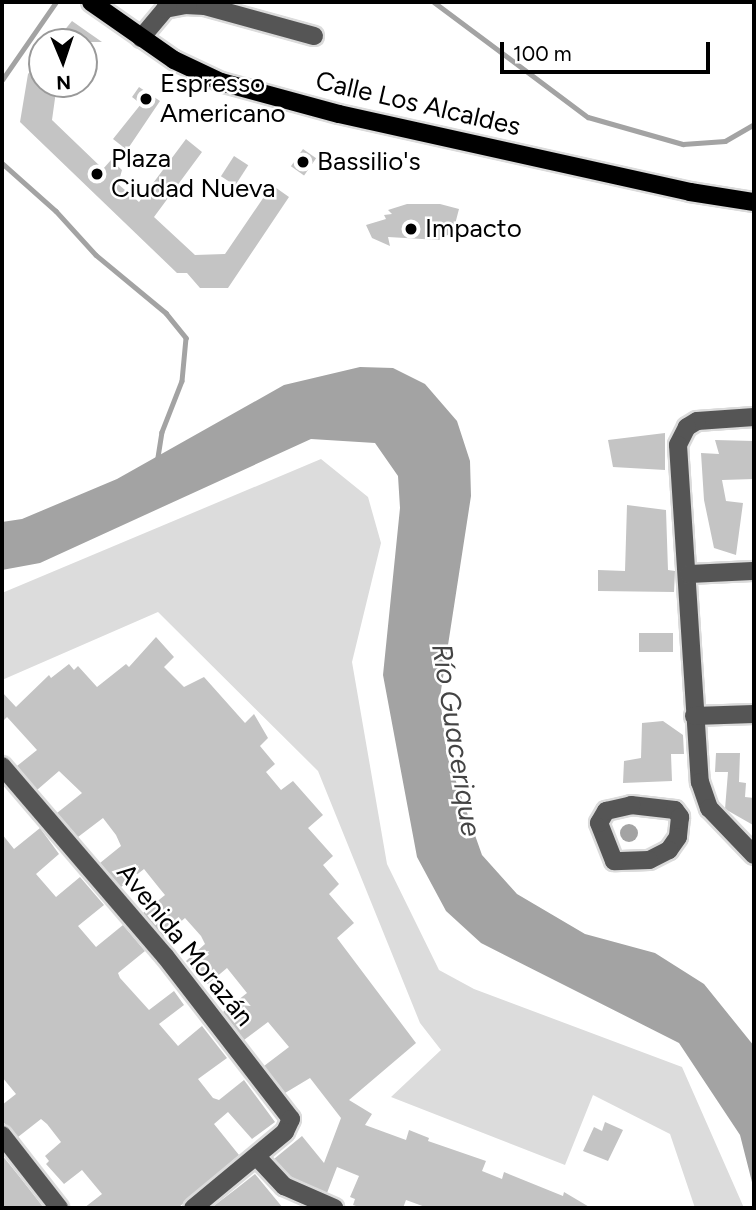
<!DOCTYPE html>
<html>
<head>
<meta charset="utf-8">
<style>
	body { margin:0 }
	#map { position:relative; width:756px; height:1210px; overflow:hidden; background:#fff; font-family:Figtree,sans-serif }
	div>[style] { position:absolute }
	[style*='--x'] { left:calc(var(--x)*1px); top:calc(var(--y)*1px); width:calc(var(--w)*1px); rotate:calc(var(--a)*1deg) }
	.green>* { inset:0; background:#dcdcdc }
	.water>* { inset:0; background:#a3a3a3 }
	.round { border-radius:50% }
	.stream>* { height:4.5px; margin:-2.25px; padding:0 2.25px; transform-origin:2.25px; border-radius:2.25px; background:#a3a3a3 }
	.building>* { inset:0; background:#c4c4c4; transform-origin:0 0 }
	.roads { filter:drop-shadow(2px 0 #dbdbdb) drop-shadow(-2px 0 #dbdbdb) drop-shadow(0 2px #dbdbdb) drop-shadow(0 -2px #dbdbdb) }
	.minor>* { height:18px; margin:-9px; padding:0 9px; transform-origin:9px; border-radius:9px; background:#555 }
	.major>* { height:18px; margin:-9px; padding:0 9px; transform-origin:9px; border-radius:9px; background:#000 }
	.dots>* { width:19px; height:19px; translate:-50% -50%; box-sizing:border-box; border:4px solid #fff; border-radius:50% }
	span { translate:-50% -50%; white-space:nowrap; text-align:center; line-height:1.15; -webkit-text-stroke:5px #fff; paint-order:stroke }
	.poi-label { font-size:26px; color:#000 }
	.left { translate:0 -50%; text-align:left }
	.street-label { font-size:26px; color:#000 }
	.water-label { font-size:28px; color:#444; font-style:italic }
	.frame { position:absolute; inset:0; border:4px solid #000; pointer-events:none }
	.north { position:absolute; left:28px; top:28px; width:70px; height:70px; box-sizing:border-box; background:#fff; border:2px solid #999; border-radius:50%; rotate:178deg; font-size:19px; font-weight:700; line-height:28px; text-align:center; color:#000 }
	.north::after { content:''; display:block; margin:auto; width:24px; height:32px; background:#000; clip-path:polygon(50% 0,100% 100%,50% 72%,0 100%) }
	.scale { position:absolute; left:500px; top:42px; width:210px; height:32px; box-sizing:border-box; border:4px solid #000; border-top:0; padding-left:9px; font-size:21px; line-height:24px; white-space:nowrap; color:#000; -webkit-text-stroke:5px #fff; paint-order:stroke }
</style>
</head>
<body>
<div id="map">
	<div class="green">
		<div style="clip-path:polygon(321px 459px,368px 497px,381px 543px,352px 662px,387px 864px,439px 970px,474px 989px,682px 1067px,744px 1208px,695px 1208px,670px 1134px,593px 1095px,565px 1165px,391px 1097px,441px 1050px,420px 1023px,318px 771px,158px 612px,2px 680px,2px 593px)"></div>
	</div>
	<div class="water">
		<div style="clip-path:polygon(360px 367px,393px 368px,425px 384px,457px 421px,470px 461px,471px 496px,440px 697px,447px 756px,482px 855px,517px 894px,585px 934px,655px 953px,704px 984px,754px 1046px,754px 1190px,740px 1135px,679px 1043px,481px 943px,446px 911px,417px 857px,383px 675px,400px 508px,398px 476px,375px 443px,311px 439px,40px 563px,2px 570px,2px 522px,22px 519px,117px 479px,284px 385px)"></div>
		<div class="round" style="left:620px;top:824px;width:18px;height:18px"></div>
	</div>
	<div class="stream">
		<div style="--x:434;--y:2;--w:192;--a:36.8"></div>
		<div style="--x:588;--y:117;--w:99;--a:15.9"></div>
		<div style="--x:683;--y:144;--w:42;--a:-4.1"></div>
		<div style="--x:725;--y:141;--w:34;--a:-30"></div>
		<div style="--x:2;--y:80;--w:95;--a:-55.3"></div>
		<div style="--x:2;--y:163;--w:72;--a:41.6"></div>
		<div style="--x:56;--y:211;--w:59;--a:47.7"></div>
		<div style="--x:96;--y:255;--w:91;--a:39.6"></div>
		<div style="--x:166;--y:313;--w:32;--a:51"></div>
		<div style="--x:186;--y:338;--w:43;--a:95.3"></div>
		<div style="--x:182;--y:381;--w:55;--a:111.4"></div>
		<div style="--x:162;--y:432;--w:26;--a:99"></div>
	</div>
	<div class="building">
		<div style="clip-path:polygon(72px 21px,102px 42px,55px 42px)"></div>
		<div style="clip-path:polygon(42px 58px,42px 84px,57px 84px,52px 120px,103px 169px,111px 160px,122px 170px,118px 184px,139px 202px,186px 139px,202px 152px,154px 217px,195px 255px,225px 254px,272px 185px,289px 197px,228px 288px,200px 288px,187px 273px,177px 273px,20px 122px,28px 74px)"></div>
		<div style="clip-path:polygon(139px 87px,160px 101px,127px 150px,113px 139px,141px 104px,132px 97px)"></div>
		<div style="left:303px;top:149px;width:16px;height:21px;rotate:35deg"></div>
		<div style="left:234px;top:156px;width:17px;height:24px;rotate:33deg"></div>
		<div style="clip-path:polygon(407px 204px,440px 204px,459px 209px,453px 232px,439px 240px,388px 237px,390px 246px,372px 238px,366px 225px,386px 219px,384px 215px,392px 214px,388px 210px)"></div>
		<div style="clip-path:polygon(665px 433px,665px 470px,613px 467px,608px 440px)"></div>
		<div style="clip-path:polygon(715px 440px,754px 441px,754px 479px,722px 480px,726px 501px,743px 503px,736px 555px,714px 548px,704px 500px,701px 453px,719px 454px)"></div>
		<div style="clip-path:polygon(627px 505px,666px 510px,668px 570px,675px 571px,674px 592px,598px 591px,598px 570px,625px 571px)"></div>
		<div style="left:639px;top:633px;width:34px;height:19px"></div>
		<div style="clip-path:polygon(156px 637px,174px 657px,164px 667px,184px 687px,204px 677px,245px 723px,254px 714px,268px 738px,260px 746px,275px 764px,266px 772px,281px 790px,293px 781px,323px 815px,308px 828px,333px 856px,323px 865px,339px 884px,329px 894px,354px 923px,337px 938px,416px 1043px,349px 1100px,372px 1114px,365px 1125px,406px 1140px,409px 1130px,429px 1138px,428px 1141px,486px 1161px,482px 1171px,502px 1179px,504px 1172px,563px 1196px,564px 1192px,591px 1208px,428px 1208px,406px 1200px,403px 1208px,362px 1208px,353px 1205px,355px 1199px,350px 1197px,359px 1176px,337px 1167px,327px 1193px,291px 1177px,274px 1159px,302px 1136px,324px 1163px,341px 1118px,310px 1078px,285px 1093px,264px 1066px,289px 1047px,268px 1022px,244px 1040px,223px 1012px,247px 993px,227px 968px,208px 984px,203px 981px,186px 961px,205px 944px,201px 936px,185px 918px,163px 937px,143px 913px,165px 895px,160px 889px,144px 869px,121px 887px,100px 863px,121px 846px,116px 835px,103px 818px,78px 837px,57px 813px,82px 793px,59px 771px,37px 790px,17px 766px,37px 750px,7px 717px,2px 722px,2px 692px,16px 707px,49px 675px,51px 678px,69px 664px,74px 670px,78px 666px,97px 687px,126px 664px,129px 667px)"></div>
		<div style="clip-path:polygon(663px 721px,683px 735px,684px 754px,671px 754px,672px 781px,623px 783px,624px 761px,641px 758px,642px 723px)"></div>
		<div style="clip-path:polygon(716px 753px,740px 753px,739px 782px,746px 783px,745px 797px,754px 798px,753px 825px,725px 809px,728px 772px,715px 772px)"></div>
		<div style="clip-path:polygon(40px 828px,59px 854px,36px 874px,56px 897px,80px 877px,104px 905px,78px 926px,96px 947px,123px 925px,145px 951px,118px 973px,120px 978px,149px 1010px,174px 991px,184px 1005px,159px 1024px,178px 1046px,202px 1026px,227px 1058px,198px 1079px,213px 1098px,219px 1100px,244px 1080px,275px 1122px,252px 1139px,228px 1112px,214px 1124px,239px 1155px,178px 1208px,84px 1208px,102px 1194px,82px 1170px,64px 1184px,46px 1164px,49px 1161px,45px 1156px,61px 1142px,47px 1124px,41px 1119px,18px 1137px,2px 1121px,2px 1105px,16px 1094px,2px 1077px,2px 834px,14px 849px)"></div>
		<div style="clip-path:polygon(605px 1122px,623px 1130px,608px 1161px,583px 1151px,594px 1127px,602px 1131px)"></div>
		<div style="clip-path:polygon(2px 1155px,19px 1176px,44px 1208px,2px 1208px)"></div>
		<div style="clip-path:polygon(255px 1174px,283px 1208px,211px 1208px,236px 1189px)"></div>
	</div>
	<div class="roads">
		<div class="minor">
			<div style="--x:141;--y:38;--w:38;--a:-50"></div>
			<div style="--x:165;--y:9;--w:20;--a:-11"></div>
			<div style="--x:185;--y:5;--w:20;--a:3"></div>
			<div style="--x:205;--y:6;--w:113;--a:15.4"></div>
			<div style="--x:754;--y:417;--w:57;--a:176"></div>
			<div style="--x:697;--y:421;--w:12;--a:149"></div>
			<div style="--x:687;--y:427;--w:20;--a:117"></div>
			<div style="--x:678;--y:445;--w:338;--a:86.3"></div>
			<div style="--x:700;--y:782;--w:28;--a:71"></div>
			<div style="--x:709;--y:808;--w:65;--a:46.2"></div>
			<div style="--x:688;--y:574;--w:66;--a:-2.6"></div>
			<div style="--x:694;--y:716;--w:60;--a:-1.9"></div>
			<div style="--x:2;--y:766;--w:250;--a:49.4"></div>
			<div style="--x:165;--y:956;--w:206;--a:52.3"></div>
			<div style="--x:291;--y:1119;--w:14;--a:115"></div>
			<div style="--x:285;--y:1132;--w:119;--a:140.4"></div>
			<div style="--x:631;--y:805;--w:44;--a:6.5"></div>
			<div style="--x:675;--y:810;--w:9;--a:54"></div>
			<div style="--x:680;--y:817;--w:20;--a:96"></div>
			<div style="--x:678;--y:837;--w:16;--a:125"></div>
			<div style="--x:669;--y:850;--w:22;--a:153"></div>
			<div style="--x:649;--y:860;--w:35;--a:178"></div>
			<div style="--x:614;--y:861;--w:41;--a:-111.5"></div>
			<div style="--x:599;--y:823;--w:14;--a:-60"></div>
			<div style="--x:606;--y:811;--w:26;--a:-13"></div>
			<div style="--x:2;--y:1135;--w:93;--a:52"></div>
			<div style="--x:257;--y:1157;--w:40;--a:47"></div>
			<div style="--x:284;--y:1186;--w:55;--a:23.7"></div>
		</div>
		<div class="major">
			<div style="--x:91;--y:2;--w:101;--a:34.9"></div>
			<div style="--x:174;--y:60;--w:52;--a:25.1"></div>
			<div style="--x:221;--y:82;--w:122;--a:15.2"></div>
			<div style="--x:339;--y:114;--w:360;--a:12.5"></div>
			<div style="--x:690;--y:192;--w:65;--a:8.9"></div>
		</div>
	</div>
	<div class="dots">
		<div style="left:146px;top:99px;background:#000"></div>
		<div style="left:303px;top:162px;background:#000"></div>
		<div style="left:97px;top:174px;background:#000"></div>
		<div style="left:411px;top:229px;background:#000"></div>
	</div>
	<div class="poi-label">
		<span class="left" style="left:160px;top:99px">Espresso<br>Americano</span>
		<span class="left" style="left:111px;top:174px">Plaza<br>Ciudad Nueva</span>
		<span class="left" style="left:317px;top:162px">Bassilio's</span>
		<span class="left" style="left:425px;top:229px">Impacto</span>
	</div>
	<div class="street-label">
		<span style="left:418px;top:104px;rotate:13deg">Calle Los Alcaldes</span>
		<span style="left:185px;top:945px;rotate:51deg">Avenida Morazán</span>
	</div>
	<div class="water-label">
		<span style="left:457px;top:740px;rotate:81deg">Río Guacerique</span>
	</div>
	<div class="frame"></div>
	<div class="north">N</div>
	<div class="scale">100 m</div>
</div>
</body>
</html>
